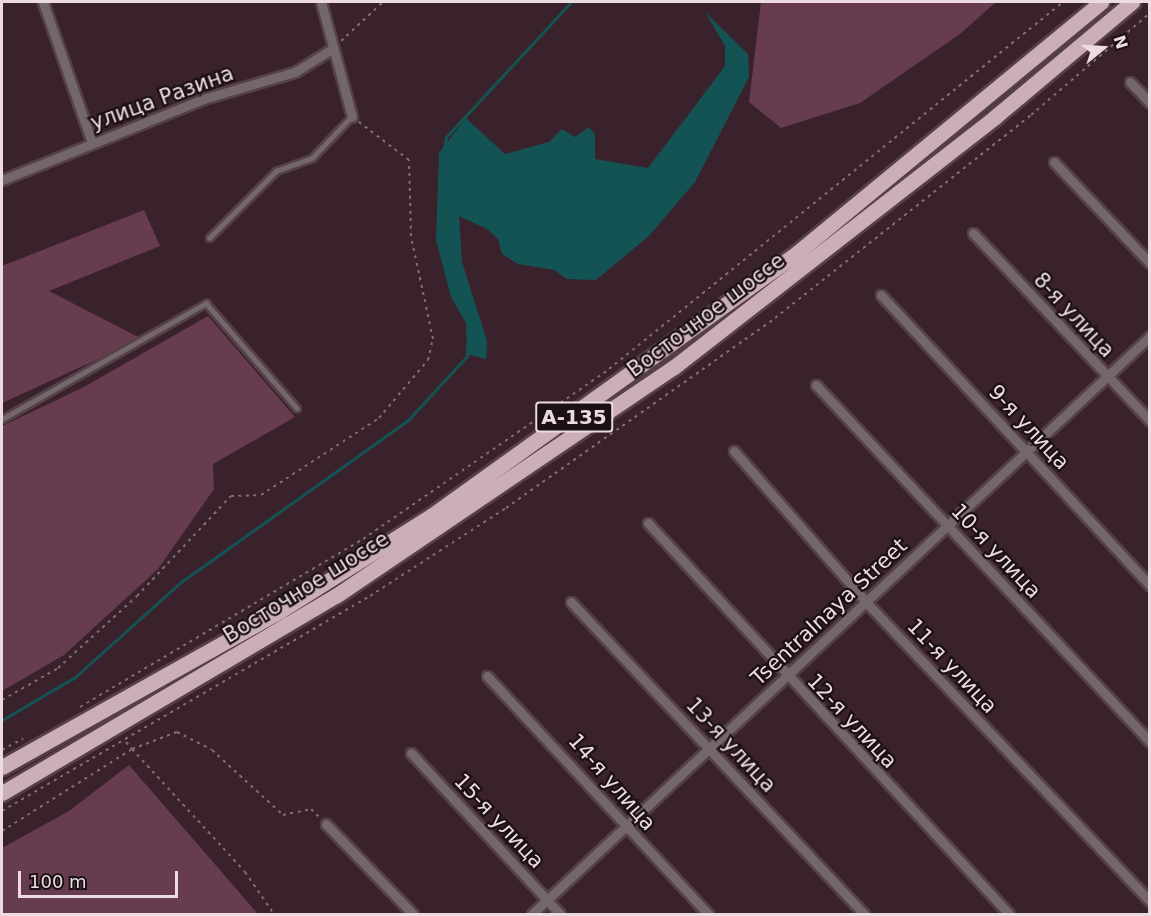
<!DOCTYPE html>
<meta charset="utf-8">
<style>
body{margin:0}
#map{position:relative;width:1151px;height:916px;overflow:hidden;background:#3a222c;font-family:"DejaVu Sans",sans-serif}
div>[style]{position:absolute}
.green>*{inset:0;background:#673c4e}
.water>*{inset:0;background:#145353}
.stream>*{height:3px;margin:-1.5px;padding:0 1.5px;transform-origin:1.5px;border-radius:1.5px;background:#145353}
.path>*{height:2px;margin-top:-1px;transform-origin:0;background:repeating-linear-gradient(90deg,#826d75 0 3px,transparent 0 7.5px)}
.roads{filter:drop-shadow(2px 0 #564049) drop-shadow(-2px 0 #564049) drop-shadow(0 2px #564049) drop-shadow(0 -2px #564049)}
.service>*{height:4.5px;margin:-2.25px;padding:0 2.25px;transform-origin:2.25px;border-radius:2.25px;background:#74676c}
.minor>*{height:9px;margin:-4.5px;padding:0 4.5px;transform-origin:4.5px;border-radius:4.5px;background:#74676c}
.trunk>*{height:15px;margin:-7.5px;padding:0 7.5px;transform-origin:7.5px;border-radius:7.5px;background:#ccaeb9}
span{translate:-50% -50%;white-space:nowrap;text-align:center;line-height:1.15;-webkit-text-stroke:4.5px #1b1014;paint-order:stroke}
.shield-label span{padding:2px 4px;background:#1b1014;border:2px solid;border-radius:4px;-webkit-text-stroke-width:0}
.shield-label{font-size:20px;color:#ecdbe1;font-weight:700}
.street-label{font-size:21px;color:#ecdbe1}
.frame{position:absolute;inset:0;border:3px solid #ecdbe1;pointer-events:none}
.north{position:absolute;left:1073px;top:18px;width:60px;height:60px;-webkit-text-stroke:4px #1b1014;paint-order:stroke;rotate:72deg;font-size:16px;font-weight:700;line-height:24px;text-align:center;color:#ecdbe1}
.north::after{content:'';display:block;margin:auto;width:21px;height:27px;background:#ecdbe1;clip-path:polygon(50% 0,100% 100%,50% 72%,0 100%)}
.scale{position:absolute;left:18px;top:871px;width:160px;height:27px;box-sizing:border-box;border:3px solid #ecdbe1;border-top:0;padding-left:8px;font-size:18px;line-height:21px;white-space:nowrap;color:#ecdbe1;-webkit-text-stroke:4px #1b1014;paint-order:stroke}
</style>
<div id="map">
<div class="green">
<div style="clip-path:polygon(761px 2px,996px 2px,960px 34px,860px 103px,781px 128px,749px 102px)"></div>
<div style="clip-path:polygon(144px 210px,160px 246px,49px 291px,142px 339px,2px 403px,2px 266px)"></div>
<div style="clip-path:polygon(208px 316px,295px 417px,213px 464px,214px 489px,158px 569px,64px 655px,2px 691px,2px 426px,84px 387px)"></div>
<div style="clip-path:polygon(129px 765px,258px 914px,2px 914px,2px 848px,69px 811px)"></div>
</div>
<div class="water">
<div style="clip-path:polygon(705px 12px,748px 54px,749px 77px,695px 182px,649px 236px,596px 280px,567px 279px,554px 270px,518px 264px,502px 254px,498px 239px,487px 229px,459px 216px,462px 262px,487px 341px,486px 359px,467px 354px,466px 323px,451px 297px,436px 240px,439px 153px,466px 118px,505px 154px,549px 142px,562px 129px,575px 137px,589px 127px,595px 134px,595px 159px,648px 168px,725px 66px,725px 46px)"></div>
</div>
<div class="stream">
<div style="left:444px;top:149px;width:12px;rotate:-81deg"></div>
<div style="left:446px;top:137px;width:184px;rotate:-47.2deg"></div>
<div style="left:2px;top:720px;width:85px;rotate:-30.5deg"></div>
<div style="left:75px;top:677px;width:142px;rotate:-41.9deg"></div>
<div style="left:181px;top:582px;width:279px;rotate:-35.5deg"></div>
<div style="left:408px;top:420px;width:87px;rotate:-47.3deg"></div>
<div style="left:467px;top:356px;width:10px;rotate:-90deg"></div>
</div>
<div class="path">
<div style="left:341px;top:41px;width:57px;rotate:-42.9deg"></div>
<div style="left:2px;top:700px;width:64px;rotate:-29.7deg"></div>
<div style="left:58px;top:668px;width:107px;rotate:-42.3deg"></div>
<div style="left:137px;top:596px;width:137px;rotate:-46.8deg"></div>
<div style="left:231px;top:496px;width:30px;rotate:-2deg"></div>
<div style="left:261px;top:495px;width:141px;rotate:-33.1deg"></div>
<div style="left:379px;top:418px;width:76px;rotate:-49.8deg"></div>
<div style="left:428px;top:360px;width:22px;rotate:-77deg"></div>
<div style="left:433px;top:339px;width:105px;rotate:-102.1deg"></div>
<div style="left:411px;top:236px;width:76px;rotate:-91.5deg"></div>
<div style="left:409px;top:160px;width:63px;rotate:-142.8deg"></div>
<div style="left:80px;top:707px;width:329px;rotate:-30.7deg"></div>
<div style="left:363px;top:539px;width:299px;rotate:-34.6deg"></div>
<div style="left:609px;top:369px;width:584px;rotate:-38.95deg"></div>
<div style="left:126px;top:742px;width:9px;rotate:49deg"></div>
<div style="left:132px;top:749px;width:48px;rotate:-20.7deg"></div>
<div style="left:177px;top:732px;width:39px;rotate:27deg"></div>
<div style="left:212px;top:750px;width:96px;rotate:42.5deg"></div>
<div style="left:283px;top:815px;width:29px;rotate:-12deg"></div>
<div style="left:311px;top:809px;width:13px;rotate:45deg"></div>
<div style="left:2px;top:750px;width:24px;rotate:-28deg"></div>
<div style="left:2px;top:811px;width:426px;rotate:-30.3deg"></div>
<div style="left:370px;top:596px;width:162px;rotate:-32.9deg"></div>
<div style="left:506px;top:508px;width:329px;rotate:-35.2deg"></div>
<div style="left:775px;top:318px;width:327px;rotate:-38.4deg"></div>
<div style="left:1031px;top:115px;width:157px;rotate:-40.6deg"></div>
<div style="left:2px;top:831px;width:154px;rotate:-32.2deg"></div>
<div style="left:132px;top:749px;width:167px;rotate:47.4deg"></div>
<div style="left:245px;top:872px;width:51px;rotate:55.4deg"></div>
</div>
<div class="roads">
<div class="service">
<div style="left:209px;top:238px;width:95px;rotate:-45deg"></div>
<div style="left:276px;top:171px;width:38px;rotate:-20deg"></div>
<div style="left:312px;top:158px;width:57px;rotate:-46.4deg"></div>
<div style="left:2px;top:419px;width:235px;rotate:-29.6deg"></div>
<div style="left:206px;top:303px;width:139px;rotate:49.1deg"></div>
</div>
<div class="minor">
<div style="left:43px;top:2px;width:149px;rotate:70.8deg"></div>
<div style="left:321px;top:2px;width:119px;rotate:74.9deg"></div>
<div style="left:1130px;top:82px;width:29px;rotate:46deg"></div>
<div style="left:1054px;top:162px;width:139px;rotate:46.5deg"></div>
<div style="left:2px;top:180px;width:217px;rotate:-21.9deg"></div>
<div style="left:203px;top:99px;width:96px;rotate:-16.4deg"></div>
<div style="left:295px;top:72px;width:44px;rotate:-31.9deg"></div>
<div style="left:973px;top:233px;width:258px;rotate:46.7deg"></div>
<div style="left:881px;top:295px;width:396px;rotate:47.2deg"></div>
<div style="left:816px;top:385px;width:489px;rotate:46.9deg"></div>
<div style="left:734px;top:451px;width:201px;rotate:48.8deg"></div>
<div style="left:866px;top:602px;width:412px;rotate:46.5deg"></div>
<div style="left:648px;top:523px;width:532px;rotate:47.28deg"></div>
<div style="left:571px;top:602px;width:428px;rotate:46.8deg"></div>
<div style="left:487px;top:676px;width:325px;rotate:47.1deg"></div>
<div style="left:411px;top:753px;width:219px;rotate:47.2deg"></div>
<div style="left:326px;top:824px;width:125px;rotate:46deg"></div>
<div style="left:532px;top:914px;width:846px;rotate:-43.08deg"></div>
</div>
<div class="trunk">
<div style="left:2px;top:767px;width:319px;rotate:-29.3deg"></div>
<div style="left:280px;top:611px;width:178px;rotate:-32.2deg"></div>
<div style="left:431px;top:516px;width:452px;rotate:-35.7deg"></div>
<div style="left:798px;top:252px;width:393px;rotate:-39.5deg"></div>
<div style="left:2px;top:793px;width:389px;rotate:-30.6deg"></div>
<div style="left:337px;top:595px;width:407px;rotate:-34.1deg"></div>
<div style="left:674px;top:367px;width:407px;rotate:-37.9deg"></div>
<div style="left:995px;top:117px;width:179px;rotate:-40deg"></div>
</div>
</div>
<div class="shield-label">
<span style="left:574px;top:417px">А-135</span>
</div>
<div class="street-label">
<span style="left:162px;top:98px;rotate:-20deg">улица Разина</span>
<span style="left:706px;top:315px;rotate:-37deg">Восточное шоссе</span>
<span style="left:1074px;top:315px;rotate:47deg">8-я улица</span>
<span style="left:1029px;top:427px;rotate:47deg">9-я улица</span>
<span style="left:996px;top:551px;rotate:47deg">10-я улица</span>
<span style="left:306px;top:587px;rotate:-32deg">Восточное шоссе</span>
<span style="left:829px;top:612px;rotate:-43deg">Tsentralnaya Street</span>
<span style="left:952px;top:666px;rotate:47deg">11-я улица</span>
<span style="left:852px;top:721px;rotate:47deg">12-я улица</span>
<span style="left:731px;top:745px;rotate:47deg">13-я улица</span>
<span style="left:612px;top:782px;rotate:49deg">14-я улица</span>
<span style="left:499px;top:821px;rotate:47deg">15-я улица</span>
</div>
<div class="frame"></div>
<div class="north">N</div>
<div class="scale">100 m</div>
</div>
